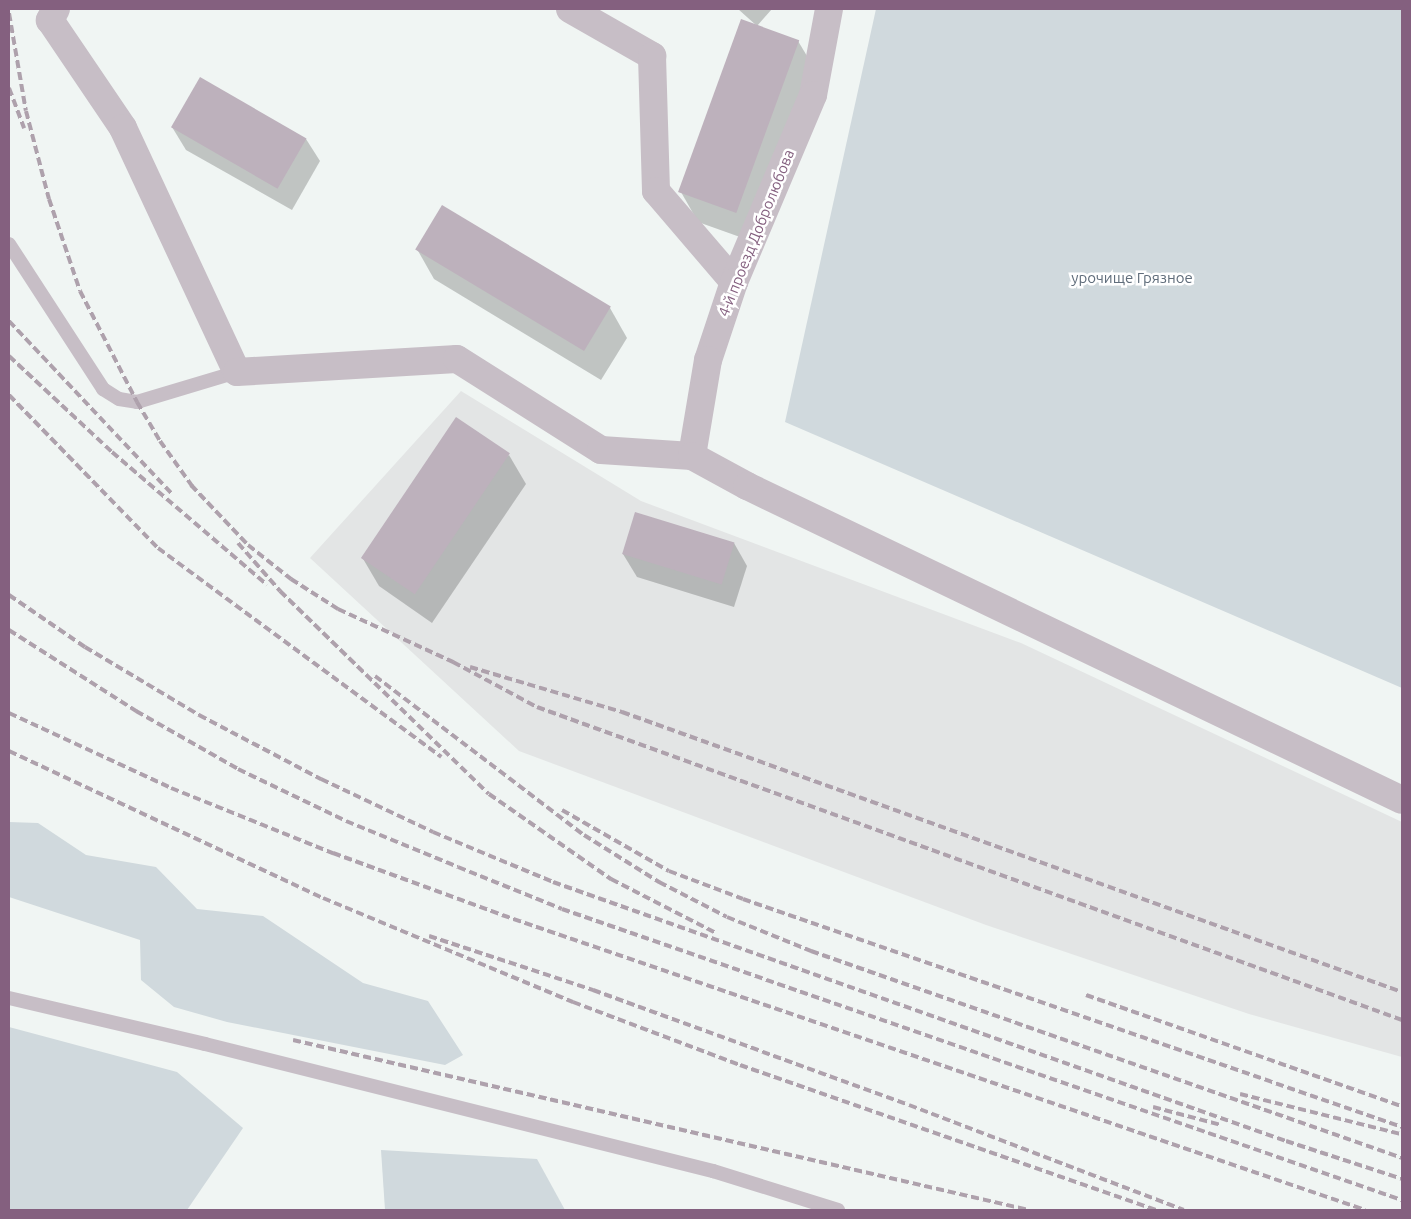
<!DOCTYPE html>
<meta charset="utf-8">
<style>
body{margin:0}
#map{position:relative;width:1411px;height:1219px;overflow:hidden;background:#f0f5f3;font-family:Ubuntu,sans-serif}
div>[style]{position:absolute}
.built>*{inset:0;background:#e3e5e5}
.green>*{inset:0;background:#d0d9dd}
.shadow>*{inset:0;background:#0003}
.building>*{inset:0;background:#bdb1bc;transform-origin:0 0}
.lane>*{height:14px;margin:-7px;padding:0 7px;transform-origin:7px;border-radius:7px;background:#c7bec6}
.street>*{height:28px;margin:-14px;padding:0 14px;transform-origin:14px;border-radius:14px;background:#c7bec6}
.rail>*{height:4px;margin-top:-2px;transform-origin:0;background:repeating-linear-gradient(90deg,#aea1ac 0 8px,transparent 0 12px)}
span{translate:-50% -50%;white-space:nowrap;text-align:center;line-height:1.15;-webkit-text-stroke:5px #fff;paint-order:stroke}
.street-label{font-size:15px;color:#84607f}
.park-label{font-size:15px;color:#606d7b}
.frame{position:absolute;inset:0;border:10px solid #84607f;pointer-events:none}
</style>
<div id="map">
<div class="built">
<div style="clip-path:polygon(461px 391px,641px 501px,1021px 643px,1402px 822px,1402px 1057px,1249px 1014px,986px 925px,519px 751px,310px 558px)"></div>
</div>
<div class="green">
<div style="clip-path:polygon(876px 9px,1402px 9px,1402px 688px,785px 422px)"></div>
<div style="clip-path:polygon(9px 822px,38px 823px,86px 855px,156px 867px,197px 909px,263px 916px,363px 983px,428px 1001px,463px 1055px,445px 1065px,227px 1022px,174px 1007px,141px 980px,140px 940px,9px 897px)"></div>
<div style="clip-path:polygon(9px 1027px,177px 1072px,243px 1128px,187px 1210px,9px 1210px)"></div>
<div style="clip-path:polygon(381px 1150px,537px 1159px,565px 1210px,385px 1210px)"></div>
</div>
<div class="shadow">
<div style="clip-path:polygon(738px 9px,772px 9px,757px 26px)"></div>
<div style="clip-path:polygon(798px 41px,816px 71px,754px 242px,698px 222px,681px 192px)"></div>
<div style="clip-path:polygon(172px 127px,306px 139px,320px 161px,292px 210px,186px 150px)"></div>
<div style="clip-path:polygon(417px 249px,610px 308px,627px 338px,601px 380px,434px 279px)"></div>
<div style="clip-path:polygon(509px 455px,526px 484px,432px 623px,379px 586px,362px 557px)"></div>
<div style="clip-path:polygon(734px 543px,747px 566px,734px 607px,637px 577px,623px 554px)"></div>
</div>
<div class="building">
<div style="left:741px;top:19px;width:62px;height:184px;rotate:20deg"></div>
<div style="left:200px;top:77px;width:123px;height:58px;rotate:30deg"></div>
<div style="left:442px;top:205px;width:197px;height:52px;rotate:31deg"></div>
<div style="left:456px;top:417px;width:65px;height:170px;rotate:34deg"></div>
<div style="left:635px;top:512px;width:104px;height:44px;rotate:17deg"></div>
</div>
<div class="lane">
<div style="left:9px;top:244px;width:173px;rotate:57deg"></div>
<div style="left:103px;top:389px;width:19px;rotate:32deg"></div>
<div style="left:119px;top:399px;width:18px;rotate:9deg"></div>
<div style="left:137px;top:402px;width:104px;rotate:-16.7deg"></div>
<div style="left:9px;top:998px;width:201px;rotate:13.2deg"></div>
<div style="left:205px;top:1044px;width:524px;rotate:14.04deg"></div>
<div style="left:713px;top:1171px;width:131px;rotate:17.3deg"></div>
</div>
<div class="street">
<div style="left:56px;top:9px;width:13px;rotate:119deg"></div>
<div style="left:50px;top:20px;width:130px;rotate:55.9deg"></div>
<div style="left:123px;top:128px;width:269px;rotate:65deg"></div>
<div style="left:237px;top:372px;width:220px;rotate:-3.4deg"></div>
<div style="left:457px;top:359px;width:170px;rotate:32.3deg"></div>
<div style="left:601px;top:450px;width:91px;rotate:3.8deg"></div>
<div style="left:570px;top:9px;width:95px;rotate:29.8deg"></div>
<div style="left:652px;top:56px;width:135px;rotate:88.3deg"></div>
<div style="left:656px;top:191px;width:120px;rotate:49.4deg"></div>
<div style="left:829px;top:9px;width:87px;rotate:100.5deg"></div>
<div style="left:813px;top:95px;width:203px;rotate:112.9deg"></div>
<div style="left:734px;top:282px;width:82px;rotate:108.4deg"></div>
<div style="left:708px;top:360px;width:97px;rotate:99.5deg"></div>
<div style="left:692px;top:456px;width:63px;rotate:28.6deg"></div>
<div style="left:747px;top:486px;width:726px;rotate:25.61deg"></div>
</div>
<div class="rail">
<div style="left:9px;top:13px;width:99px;rotate:80.2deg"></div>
<div style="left:26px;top:111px;width:91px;rotate:75.4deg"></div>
<div style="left:49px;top:199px;width:97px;rotate:71.4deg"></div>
<div style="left:80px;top:291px;width:125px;rotate:62.8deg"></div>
<div style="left:137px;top:402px;width:45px;rotate:59.5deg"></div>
<div style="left:160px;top:441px;width:60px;rotate:54.5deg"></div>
<div style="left:9px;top:88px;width:43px;rotate:69.4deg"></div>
<div style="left:9px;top:321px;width:239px;rotate:46.7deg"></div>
<div style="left:9px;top:356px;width:141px;rotate:43deg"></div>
<div style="left:112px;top:452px;width:204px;rotate:40.6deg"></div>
<div style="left:9px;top:395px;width:214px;rotate:45.8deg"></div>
<div style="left:158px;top:548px;width:352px;rotate:36.4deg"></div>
<div style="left:191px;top:485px;width:83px;rotate:46.5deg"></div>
<div style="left:248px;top:545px;width:55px;rotate:38.3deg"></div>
<div style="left:291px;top:579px;width:56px;rotate:32.6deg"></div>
<div style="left:338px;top:609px;width:127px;rotate:24.7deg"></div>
<div style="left:453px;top:662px;width:95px;rotate:28.2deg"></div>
<div style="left:537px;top:707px;width:920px;rotate:19.89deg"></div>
<div style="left:238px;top:543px;width:64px;rotate:48.8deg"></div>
<div style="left:280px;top:591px;width:291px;rotate:44.2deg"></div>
<div style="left:489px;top:794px;width:149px;rotate:34.9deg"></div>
<div style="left:611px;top:879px;width:118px;rotate:27.2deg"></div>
<div style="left:9px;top:595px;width:92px;rotate:34.4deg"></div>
<div style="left:85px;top:647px;width:133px;rotate:30.8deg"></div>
<div style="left:199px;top:715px;width:138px;rotate:27.7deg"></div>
<div style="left:321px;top:779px;width:124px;rotate:25.3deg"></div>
<div style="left:433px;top:832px;width:130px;rotate:22.6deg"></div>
<div style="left:553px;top:882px;width:777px;rotate:19.46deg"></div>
<div style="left:1286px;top:1141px;width:122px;rotate:18.1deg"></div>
<div style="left:9px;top:630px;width:151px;rotate:32.5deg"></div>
<div style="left:136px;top:711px;width:117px;rotate:29.6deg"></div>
<div style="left:238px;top:769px;width:120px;rotate:25.7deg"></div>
<div style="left:346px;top:821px;width:121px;rotate:22.3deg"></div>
<div style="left:458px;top:867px;width:112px;rotate:22deg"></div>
<div style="left:562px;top:909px;width:889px;rotate:19.11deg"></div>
<div style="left:470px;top:667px;width:159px;rotate:16.5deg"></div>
<div style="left:622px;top:712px;width:829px;rotate:19.75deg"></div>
<div style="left:375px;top:676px;width:263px;rotate:37.3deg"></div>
<div style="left:584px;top:835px;width:89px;rotate:32.1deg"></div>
<div style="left:659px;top:882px;width:76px;rotate:27.2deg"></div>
<div style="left:727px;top:917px;width:91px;rotate:22deg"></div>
<div style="left:811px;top:951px;width:626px;rotate:19.3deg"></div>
<div style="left:9px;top:713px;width:179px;rotate:24.8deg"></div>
<div style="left:171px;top:788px;width:175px;rotate:21.9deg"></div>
<div style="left:333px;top:853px;width:180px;rotate:20.1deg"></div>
<div style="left:502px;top:915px;width:912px;rotate:18.87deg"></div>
<div style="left:9px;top:751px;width:347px;rotate:25.1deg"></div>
<div style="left:323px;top:898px;width:271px;rotate:22.6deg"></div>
<div style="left:573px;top:1002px;width:178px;rotate:20.7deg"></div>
<div style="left:740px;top:1065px;width:441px;rotate:19.2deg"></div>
<div style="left:562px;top:810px;width:123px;rotate:29.7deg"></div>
<div style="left:669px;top:871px;width:79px;rotate:20.7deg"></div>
<div style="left:743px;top:899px;width:697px;rotate:19.08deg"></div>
<div style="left:429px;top:936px;width:173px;rotate:18.2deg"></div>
<div style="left:593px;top:990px;width:336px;rotate:20deg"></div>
<div style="left:909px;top:1105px;width:294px;rotate:20.9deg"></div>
<div style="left:1086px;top:995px;width:335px;rotate:19.4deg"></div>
<div style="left:293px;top:1040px;width:755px;rotate:13.01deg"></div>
<div style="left:1240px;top:1094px;width:165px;rotate:14deg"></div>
<div style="left:1153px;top:1107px;width:70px;rotate:14.8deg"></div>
</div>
<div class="street-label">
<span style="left:756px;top:233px;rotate:-68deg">4-й проезд Добролюбова</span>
</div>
<div class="park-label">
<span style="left:1132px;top:278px">урочище Грязное</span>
</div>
<div class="frame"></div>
</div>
